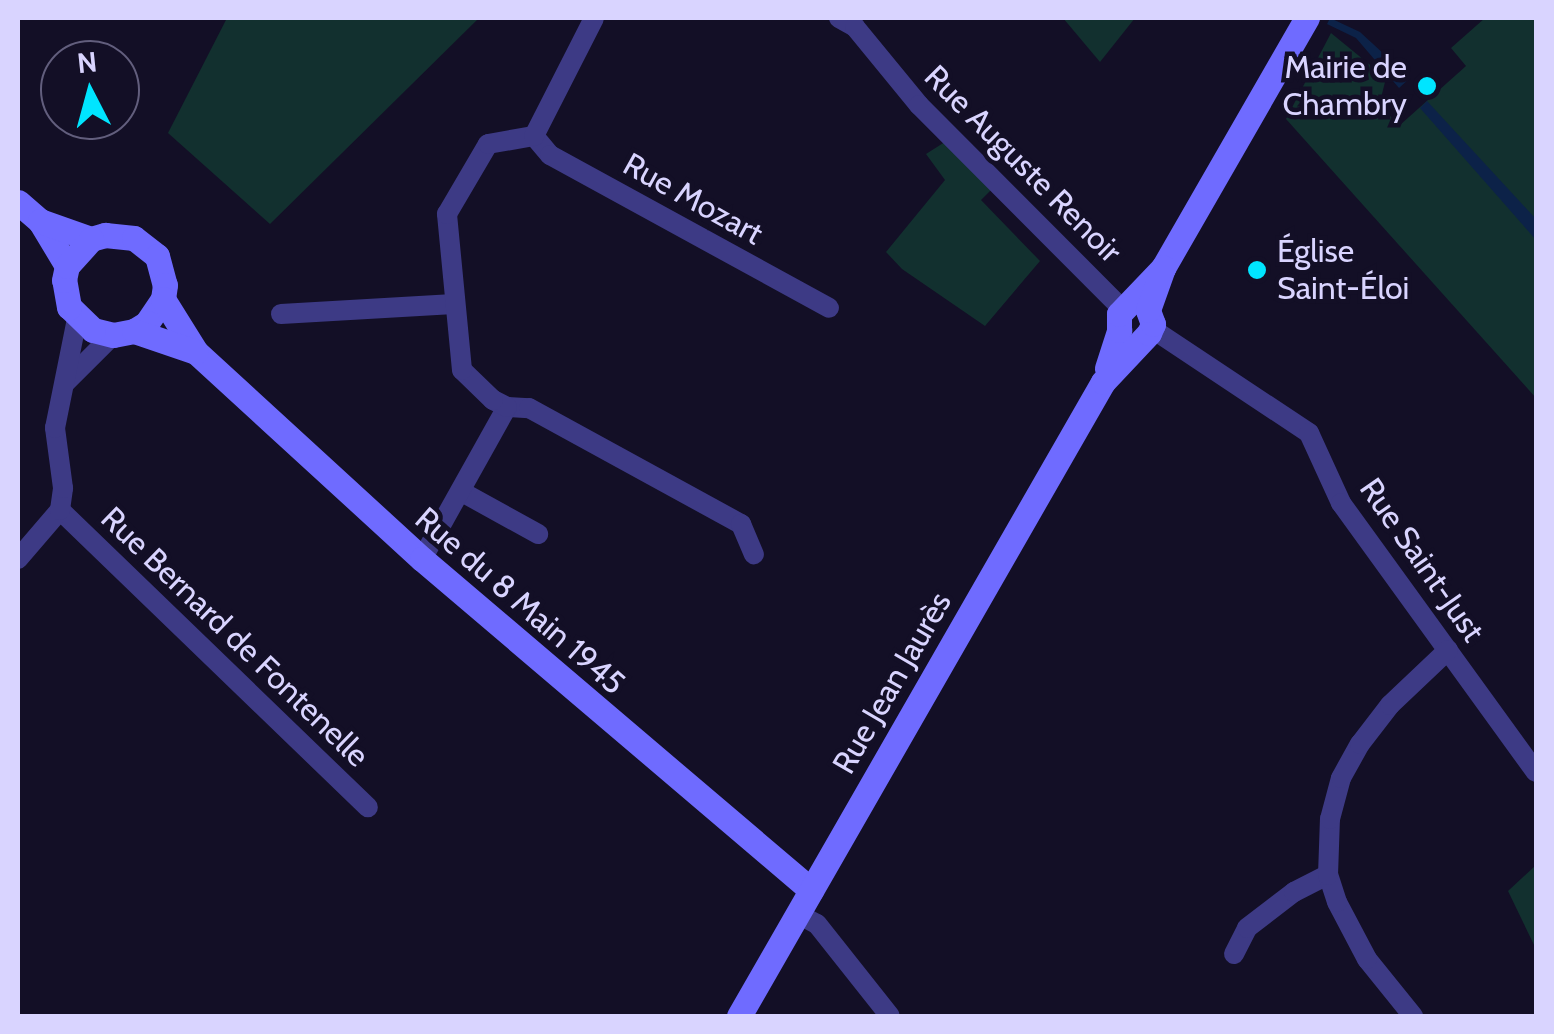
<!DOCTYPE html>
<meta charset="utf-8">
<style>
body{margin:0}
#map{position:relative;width:1554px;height:1034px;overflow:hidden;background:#130f26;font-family:Cabin,sans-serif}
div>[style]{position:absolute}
.green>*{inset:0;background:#12302f}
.water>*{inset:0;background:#0c2248}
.street>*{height:20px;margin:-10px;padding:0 10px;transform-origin:10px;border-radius:10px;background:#3d3a85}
.secondary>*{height:25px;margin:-12.5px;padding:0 12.5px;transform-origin:12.5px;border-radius:12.5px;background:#6f6bff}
.dots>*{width:28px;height:28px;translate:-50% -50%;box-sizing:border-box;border:5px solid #130f26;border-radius:50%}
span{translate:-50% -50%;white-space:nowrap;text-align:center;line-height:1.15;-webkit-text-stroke:9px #130f26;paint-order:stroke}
.poi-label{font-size:32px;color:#d9d4ff}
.right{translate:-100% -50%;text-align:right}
.left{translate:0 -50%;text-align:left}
.street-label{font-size:32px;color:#d9d4ff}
.frame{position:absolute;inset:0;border:20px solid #d9d4ff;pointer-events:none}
.north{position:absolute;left:40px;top:40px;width:100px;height:100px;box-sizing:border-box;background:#130f26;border:2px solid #625e7d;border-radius:50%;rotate:354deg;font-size:28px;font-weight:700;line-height:40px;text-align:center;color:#d9d4ff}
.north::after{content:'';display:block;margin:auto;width:35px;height:45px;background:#00e5ff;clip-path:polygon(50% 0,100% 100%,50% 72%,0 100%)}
</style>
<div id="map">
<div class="green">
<div style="clip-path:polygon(227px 18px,479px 18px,270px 224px,168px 133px)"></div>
<div style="clip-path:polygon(1063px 18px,1135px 18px,1100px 62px)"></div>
<div style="clip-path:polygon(1485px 18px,1536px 18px,1536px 398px,1286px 119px,1331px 33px,1386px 78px,1379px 106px,1400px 125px,1466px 66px,1451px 48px)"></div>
<div style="clip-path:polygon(948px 140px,994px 187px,981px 200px,1040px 261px,985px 326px,902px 269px,886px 252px,945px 180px,926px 154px)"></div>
<div style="clip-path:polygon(1536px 865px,1536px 949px,1508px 891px)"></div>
</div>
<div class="water">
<div style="clip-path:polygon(1330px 18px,1360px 32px,1410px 78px,1399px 88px,1356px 38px,1327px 24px)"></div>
<div style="clip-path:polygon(1427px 101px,1536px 219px,1536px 240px,1420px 108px)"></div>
</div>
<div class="street">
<div style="left:839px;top:18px;width:18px;rotate:29deg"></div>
<div style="left:855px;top:27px;width:101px;rotate:50.6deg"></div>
<div style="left:919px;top:105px;width:288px;rotate:45.1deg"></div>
<div style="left:534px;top:136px;width:25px;rotate:50deg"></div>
<div style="left:550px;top:155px;width:318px;rotate:28.7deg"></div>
<div style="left:281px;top:314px;width:173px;rotate:-3.3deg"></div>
<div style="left:1151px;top:328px;width:190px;rotate:33.6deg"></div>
<div style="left:1309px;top:433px;width:77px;rotate:65.4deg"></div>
<div style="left:1341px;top:503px;width:332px;rotate:54.1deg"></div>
<div style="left:66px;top:382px;width:66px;rotate:-45deg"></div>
<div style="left:507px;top:407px;width:22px;rotate:3deg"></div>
<div style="left:529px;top:408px;width:242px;rotate:28.7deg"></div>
<div style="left:741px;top:524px;width:33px;rotate:67deg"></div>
<div style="left:462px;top:492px;width:87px;rotate:28.9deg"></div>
<div style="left:60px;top:510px;width:428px;rotate:44deg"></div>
<div style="left:18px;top:559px;width:65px;rotate:-49.4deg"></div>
<div style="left:60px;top:510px;width:22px;rotate:-82deg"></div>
<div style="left:63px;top:488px;width:61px;rotate:-97.6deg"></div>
<div style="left:55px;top:428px;width:111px;rotate:-78.6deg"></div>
<div style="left:422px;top:559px;width:174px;rotate:-60.8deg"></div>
<div style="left:507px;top:407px;width:16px;rotate:-153deg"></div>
<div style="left:493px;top:400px;width:43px;rotate:-135.9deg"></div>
<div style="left:462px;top:370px;width:157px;rotate:-95.5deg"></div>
<div style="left:447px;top:214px;width:81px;rotate:-59.6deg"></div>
<div style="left:488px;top:144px;width:47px;rotate:-9.9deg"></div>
<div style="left:534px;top:136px;width:132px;rotate:-63deg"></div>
<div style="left:798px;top:914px;width:21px;rotate:28deg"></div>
<div style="left:817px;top:924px;width:117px;rotate:51.6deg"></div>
<div style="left:1234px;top:954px;width:29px;rotate:-63deg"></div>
<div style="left:1247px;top:928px;width:59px;rotate:-37.5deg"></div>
<div style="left:1294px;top:892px;width:38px;rotate:-27deg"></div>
<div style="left:1413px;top:1016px;width:73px;rotate:-128.9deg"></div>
<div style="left:1367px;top:959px;width:64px;rotate:-117.8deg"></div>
<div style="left:1337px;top:902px;width:28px;rotate:-108deg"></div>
<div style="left:1328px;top:875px;width:56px;rotate:-88deg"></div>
<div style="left:1330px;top:819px;width:42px;rotate:-75deg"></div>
<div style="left:1341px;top:778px;width:39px;rotate:-61deg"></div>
<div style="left:1360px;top:744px;width:49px;rotate:-52.4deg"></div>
<div style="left:1390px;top:705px;width:80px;rotate:-43.5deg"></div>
</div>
<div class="secondary">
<div style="left:18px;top:202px;width:29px;rotate:41deg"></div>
<div style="left:40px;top:221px;width:52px;rotate:59deg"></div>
<div style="left:40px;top:221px;width:54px;rotate:19.4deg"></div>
<div style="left:91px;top:239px;width:15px;rotate:-16deg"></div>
<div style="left:105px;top:235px;width:29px;rotate:6deg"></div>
<div style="left:134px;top:238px;width:29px;rotate:38deg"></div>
<div style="left:157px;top:256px;width:30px;rotate:75deg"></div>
<div style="left:165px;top:285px;width:14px;rotate:98deg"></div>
<div style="left:163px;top:299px;width:29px;rotate:124deg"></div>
<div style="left:147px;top:323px;width:15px;rotate:148deg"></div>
<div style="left:134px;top:331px;width:21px;rotate:169deg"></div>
<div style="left:113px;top:335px;width:21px;rotate:-166deg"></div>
<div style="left:93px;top:330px;width:33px;rotate:-136deg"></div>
<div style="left:69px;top:307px;width:27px;rotate:-100deg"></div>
<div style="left:64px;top:280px;width:14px;rotate:-78deg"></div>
<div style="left:67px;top:266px;width:36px;rotate:-48deg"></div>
<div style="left:163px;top:299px;width:62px;rotate:58.1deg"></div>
<div style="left:196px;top:352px;width:306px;rotate:42.5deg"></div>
<div style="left:422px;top:559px;width:511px;rotate:40.39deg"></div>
<div style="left:134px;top:331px;width:65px;rotate:18.7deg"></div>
<div style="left:1107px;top:368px;width:40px;rotate:-72deg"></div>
<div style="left:1119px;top:330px;width:16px;rotate:-90deg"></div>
<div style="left:1119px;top:314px;width:64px;rotate:-46.3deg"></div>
<div style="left:1163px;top:268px;width:289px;rotate:-60.1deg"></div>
<div style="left:739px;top:1016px;width:731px;rotate:-60.14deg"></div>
<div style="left:1103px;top:382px;width:67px;rotate:-46.8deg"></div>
<div style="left:1149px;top:333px;width:10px;rotate:-66deg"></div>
<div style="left:1153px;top:324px;width:15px;rotate:-110deg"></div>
<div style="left:1148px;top:310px;width:45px;rotate:-70.3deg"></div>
</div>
<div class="dots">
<div style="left:1427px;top:86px;background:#00e5ff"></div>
<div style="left:1257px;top:270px;background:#00e5ff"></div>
</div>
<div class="poi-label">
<span class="right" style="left:1407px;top:86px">Mairie de<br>Chambry</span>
<span class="left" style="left:1277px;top:270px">Église<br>Saint-Éloi</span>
</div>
<div class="street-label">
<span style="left:1023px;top:164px;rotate:45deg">Rue Auguste Renoir</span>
<span style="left:693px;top:199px;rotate:29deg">Rue Mozart</span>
<span style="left:1422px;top:560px;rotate:55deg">Rue Saint-Just</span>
<span style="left:520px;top:601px;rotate:41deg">Rue du 8 Main 1945</span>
<span style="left:235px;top:637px;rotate:44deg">Rue Bernard de Fontenelle</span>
<span style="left:892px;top:683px;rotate:-60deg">Rue Jean Jaurès</span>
</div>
<div class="frame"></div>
<div class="north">N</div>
</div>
